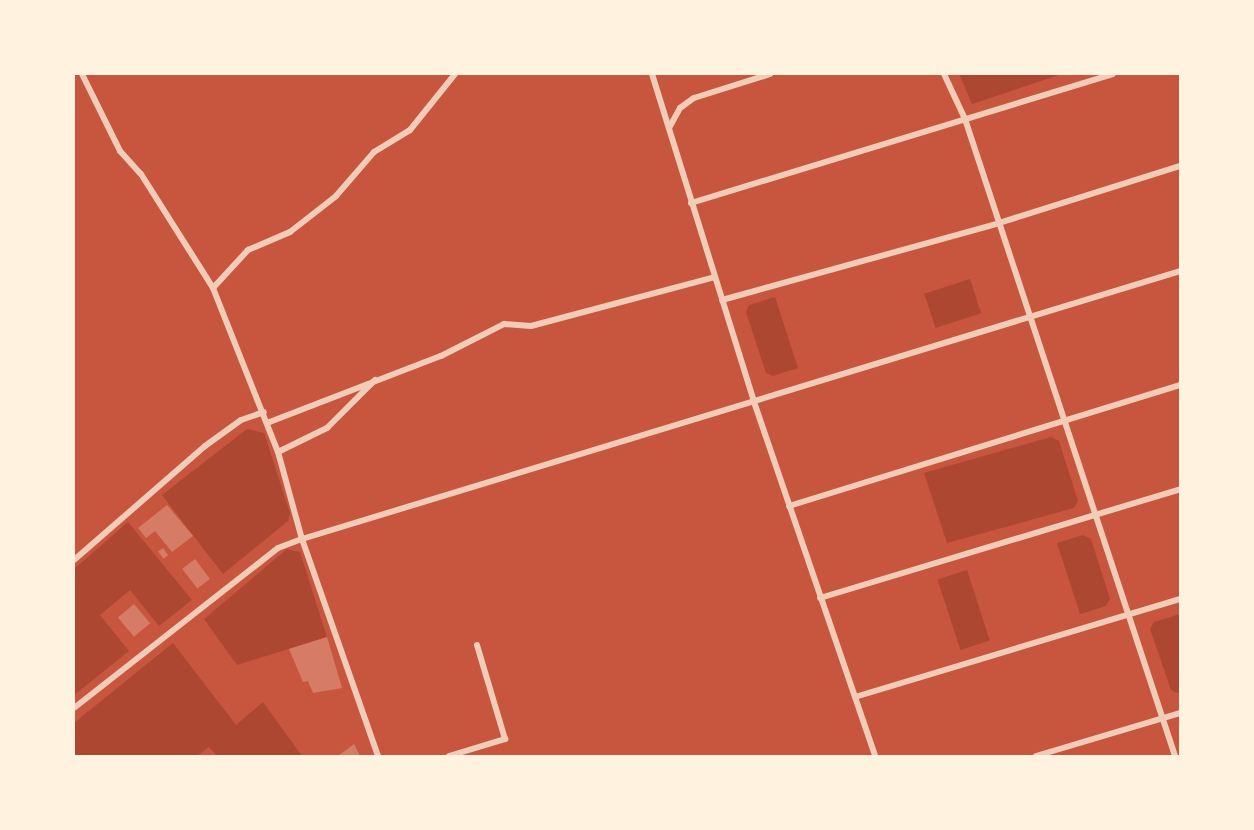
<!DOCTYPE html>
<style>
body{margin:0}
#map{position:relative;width:1254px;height:830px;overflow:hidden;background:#c8553d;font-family:Montserrat,sans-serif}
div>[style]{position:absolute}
.green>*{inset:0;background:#ae4732;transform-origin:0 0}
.building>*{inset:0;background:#d67c66;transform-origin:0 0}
.minor>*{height:6px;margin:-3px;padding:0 3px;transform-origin:3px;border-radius:3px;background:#f1ccb7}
span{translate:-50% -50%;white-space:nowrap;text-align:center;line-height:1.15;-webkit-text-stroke:4.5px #fff3e0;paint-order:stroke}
.frame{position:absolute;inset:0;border:75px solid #fff3e0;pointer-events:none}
</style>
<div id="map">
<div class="green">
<div style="clip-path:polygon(959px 74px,1062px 74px,972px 104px)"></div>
<div style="left:970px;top:279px;width:36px;height:48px;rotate:72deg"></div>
<div style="clip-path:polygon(775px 297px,798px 368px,773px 376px,766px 373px,746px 312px,749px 305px)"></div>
<div style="clip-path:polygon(247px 429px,264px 433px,290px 513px,288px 521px,223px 574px,162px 495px)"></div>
<div style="clip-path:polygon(1051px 437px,1059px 441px,1078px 501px,1074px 508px,947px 543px,924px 473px)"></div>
<div style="clip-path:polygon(128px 522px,192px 600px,159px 626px,130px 590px,100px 615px,129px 651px,74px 695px,74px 569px)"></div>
<div style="clip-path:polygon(1083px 535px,1091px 539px,1110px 599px,1106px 606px,1080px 614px,1057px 543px)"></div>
<div style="clip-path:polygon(287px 549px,300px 552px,327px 637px,237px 665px,204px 619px)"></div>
<div style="left:967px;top:570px;width:74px;height:31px;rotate:72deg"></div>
<div style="clip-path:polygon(1180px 614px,1180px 692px,1177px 693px,1171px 690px,1150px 629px,1154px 622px)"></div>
<div style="clip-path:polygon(173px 643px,236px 725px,263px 702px,302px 756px,217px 756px,209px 747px,197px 756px,74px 756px,74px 723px)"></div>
</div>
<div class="building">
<div style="clip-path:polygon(167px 505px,193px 536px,172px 552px,155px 531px,146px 538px,138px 528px)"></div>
<div style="left:163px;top:548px;width:9px;height:6px;rotate:54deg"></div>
<div style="left:195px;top:559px;width:25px;height:16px;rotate:53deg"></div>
<div style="left:134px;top:604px;width:25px;height:21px;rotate:50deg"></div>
<div style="clip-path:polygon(327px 637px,342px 688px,313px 693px,308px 681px,303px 682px,289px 649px)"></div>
<div style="clip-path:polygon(354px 744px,360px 756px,338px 756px)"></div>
</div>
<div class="minor">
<div style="left:82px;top:74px;width:86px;rotate:63.7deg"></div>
<div style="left:120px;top:151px;width:31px;rotate:48deg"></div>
<div style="left:141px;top:174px;width:135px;rotate:57.7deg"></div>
<div style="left:213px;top:288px;width:176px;rotate:68.4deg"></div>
<div style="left:278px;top:452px;width:90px;rotate:74.6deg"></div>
<div style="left:302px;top:539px;width:230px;rotate:70.7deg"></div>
<div style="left:652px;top:74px;width:340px;rotate:72.7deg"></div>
<div style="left:753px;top:399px;width:377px;rotate:71.1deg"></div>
<div style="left:944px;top:74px;width:50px;rotate:65deg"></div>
<div style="left:965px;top:119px;width:671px;rotate:71.75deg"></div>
<div style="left:669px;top:128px;width:23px;rotate:-61deg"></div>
<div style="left:680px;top:108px;width:17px;rotate:-36deg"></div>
<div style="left:694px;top:98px;width:80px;rotate:-17.5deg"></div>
<div style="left:691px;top:203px;width:441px;rotate:-17deg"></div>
<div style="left:213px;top:288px;width:52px;rotate:-47.4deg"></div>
<div style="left:248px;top:250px;width:46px;rotate:-23.2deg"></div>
<div style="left:290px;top:232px;width:58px;rotate:-38deg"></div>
<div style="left:336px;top:196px;width:58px;rotate:-49.2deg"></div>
<div style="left:374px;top:152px;width:42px;rotate:-31.4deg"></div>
<div style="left:410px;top:130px;width:72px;rotate:-51.2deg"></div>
<div style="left:722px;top:300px;width:288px;rotate:-15.5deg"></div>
<div style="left:999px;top:223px;width:190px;rotate:-17.5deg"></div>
<div style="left:267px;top:423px;width:186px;rotate:-21.1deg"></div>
<div style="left:441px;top:356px;width:71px;rotate:-26.9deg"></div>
<div style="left:504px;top:324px;width:27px;rotate:4deg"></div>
<div style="left:531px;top:326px;width:190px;rotate:-14.9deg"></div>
<div style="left:278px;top:452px;width:55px;rotate:-26.1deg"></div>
<div style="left:327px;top:428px;width:68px;rotate:-45deg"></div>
<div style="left:789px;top:506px;width:409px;rotate:-17.2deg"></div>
<div style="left:74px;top:560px;width:174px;rotate:-41deg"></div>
<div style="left:205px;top:446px;width:44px;rotate:-35.8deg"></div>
<div style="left:241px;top:420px;width:24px;rotate:-19deg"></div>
<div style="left:820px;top:598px;width:376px;rotate:-16.8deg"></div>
<div style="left:855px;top:697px;width:339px;rotate:-16.8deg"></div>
<div style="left:74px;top:708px;width:259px;rotate:-38.1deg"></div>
<div style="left:278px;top:548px;width:26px;rotate:-21deg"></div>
<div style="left:302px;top:539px;width:918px;rotate:-16.97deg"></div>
<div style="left:449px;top:756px;width:59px;rotate:-16.9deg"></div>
<div style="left:505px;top:739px;width:98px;rotate:-106.6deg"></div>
<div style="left:1036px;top:756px;width:150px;rotate:-16.6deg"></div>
</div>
<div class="frame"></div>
</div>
